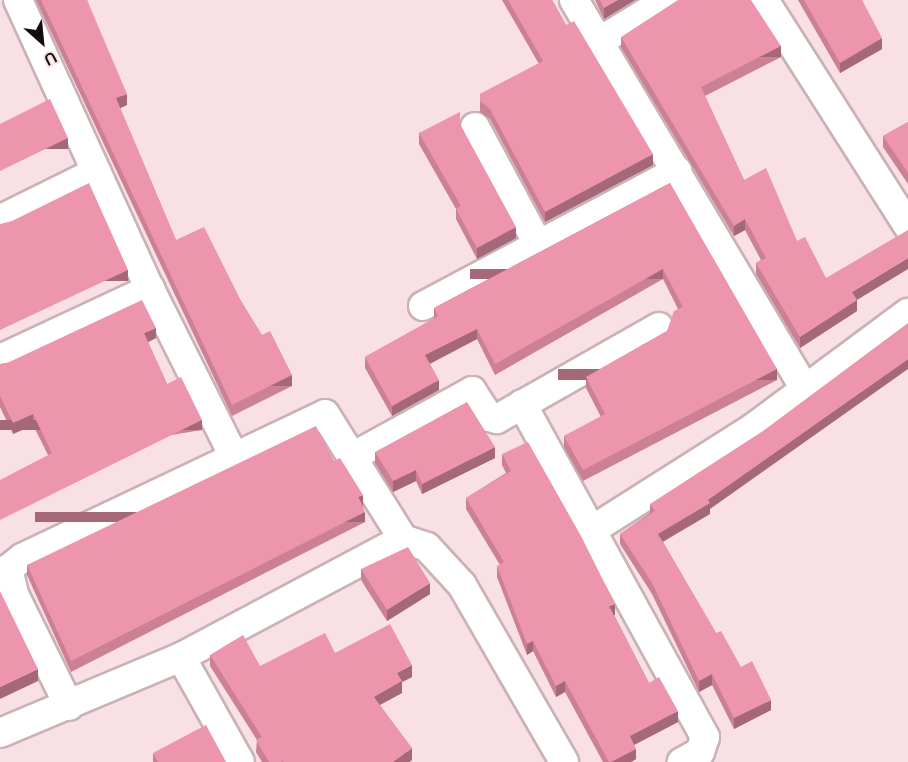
<!DOCTYPE html>
<style>
body{margin:0}
#map{position:relative;width:908px;height:762px;overflow:hidden;background:#f8e0e5;font-family:"Nunito Sans",sans-serif}
div>[style]{position:absolute}
.roads{filter:drop-shadow(2px 0 #c9b2b7) drop-shadow(-2px 0 #c9b2b7) drop-shadow(0 2px #c9b2b7) drop-shadow(0 -2px #c9b2b7)}
.minor>*{height:28px;margin:-14px;padding:0 14px;transform-origin:14px;border-radius:14px;background:#fff}
.wall>*{inset:0;background:#cb8094}
.shaded-wall>*{inset:0;background:#a56878;transform-origin:0 0}
.building>*{inset:0;background:#ec95ac}
span{translate:-50% -50%;white-space:nowrap;text-align:center;line-height:1.15;-webkit-text-stroke:5px #f8e0e5;paint-order:stroke}
.north{position:absolute;left:12px;top:12px;width:60px;height:60px;-webkit-text-stroke:4px #f8e0e5;paint-order:stroke;rotate:153deg;font-size:16px;font-weight:700;line-height:24px;text-align:center;color:#140c0e}
.north::after{content:'';display:block;margin:auto;width:21px;height:27px;background:#140c0e;clip-path:polygon(50% 0,100% 100%,50% 72%,0 100%)}
</style>
<div id="map">
<div class="roads">
<div class="minor">
<div style="left:18px;top:0;width:318px;rotate:65.5deg"></div>
<div style="left:150px;top:289px;width:186px;rotate:63.4deg"></div>
<div style="left:574px;top:0;width:452px;rotate:59.3deg"></div>
<div style="left:764px;top:0;width:268px;rotate:57.5deg"></div>
<div style="left:600px;top:41px;width:79px;rotate:-31.5deg"></div>
<div style="left:475px;top:127px;width:135px;rotate:61.7deg"></div>
<div style="left:5px;top:217px;width:102px;rotate:-26.3deg"></div>
<div style="left:423px;top:306px;width:288px;rotate:-28deg"></div>
<div style="left:0;top:359px;width:166px;rotate:-25deg"></div>
<div style="left:522px;top:404px;width:380px;rotate:61.2deg"></div>
<div style="left:705px;top:737px;width:16px;rotate:108deg"></div>
<div style="left:700px;top:752px;width:21px;rotate:151deg"></div>
<div style="left:354px;top:456px;width:135px;rotate:-28.8deg"></div>
<div style="left:472px;top:391px;width:31px;rotate:57deg"></div>
<div style="left:489px;top:417px;width:8px;rotate:14deg"></div>
<div style="left:497px;top:419px;width:186px;rotate:-29.6deg"></div>
<div style="left:589px;top:532px;width:194px;rotate:-32.4deg"></div>
<div style="left:753px;top:428px;width:193px;rotate:-36.6deg"></div>
<div style="left:181px;top:657px;width:120px;rotate:60.7deg"></div>
<div style="left:69px;top:706px;width:125px;rotate:-116.2deg"></div>
<div style="left:14px;top:594px;width:26px;rotate:-103deg"></div>
<div style="left:8px;top:569px;width:18px;rotate:-38deg"></div>
<div style="left:22px;top:558px;width:335px;rotate:-25.4deg"></div>
<div style="left:325px;top:414px;width:147px;rotate:58deg"></div>
<div style="left:0;top:733px;width:196px;rotate:-22.8deg"></div>
<div style="left:181px;top:657px;width:251px;rotate:-28deg"></div>
<div style="left:403px;top:539px;width:25px;rotate:18deg"></div>
<div style="left:427px;top:547px;width:52px;rotate:47.4deg"></div>
<div style="left:462px;top:585px;width:204px;rotate:60deg"></div>
</div>
</div>
<div class="wall">
<div style="clip-path:polygon(36px 0,87px 0,127px 105px,120px 108px,176px 240px,241px 301px,292px 386px,232px 416px)"></div>
<div style="clip-path:polygon(502px 0,552px 0,566px 25px,653px 165px,545px 222px,490px 119px,480px 112px,480px 94px,539px 64px)"></div>
<div style="clip-path:polygon(595px 0,635px 0,604px 19px)"></div>
<div style="clip-path:polygon(798px 0,862px 0,882px 49px,840px 73px)"></div>
<div style="clip-path:polygon(621px 37px,781px 57px,705px 96px,744px 180px,797px 241px,826px 278px,857px 300px,857px 311px,800px 348px,756px 274px,756px 263px,761px 260px,745px 230px,734px 236px,621px 47px)"></div>
<div style="clip-path:polygon(908px 122px,908px 184px,883px 147px,883px 136px)"></div>
<div style="clip-path:polygon(460px 124px,516px 238px,477px 259px,456px 219px,456px 209px,419px 144px,419px 133px)"></div>
<div style="clip-path:polygon(670px 183px,777px 380px,583px 481px,564px 447px,564px 436px,601px 417px,586px 388px,586px 377px,667px 331px,678px 309px,663px 279px,495px 375px,477px 339px,430px 364px,439px 390px,392px 416px,365px 368px,365px 357px,434px 319px,434px 308px)"></div>
<div style="clip-path:polygon(156px 338px,148px 342px,167px 384px,202px 430px,48px 455px,33px 425px,13px 434px,0 407px,0 364px)"></div>
<div style="clip-path:polygon(375px 452px,495px 458px,422px 494px,416px 481px,393px 492px,375px 463px)"></div>
<div style="clip-path:polygon(502px 454px,615px 615px,614px 615px,649px 683px,678px 722px,634px 745px,636px 759px,631px 762px,603px 762px,565px 692px,556px 697px,533px 651px,527px 655px,497px 577px,497px 566px,500px 565px,466px 509px,466px 498px,506px 473px,502px 465px)"></div>
<div style="clip-path:polygon(334px 461px,363px 506px,365px 522px,71px 672px,27px 575px,27px 565px)"></div>
<div style="clip-path:polygon(650px 504px,710px 509px,710px 514px,663px 542px,716px 633px,771px 710px,734px 729px,712px 685px,699px 692px,652px 594px,620px 544px,620px 534px,650px 513px)"></div>
<div style="clip-path:polygon(361px 569px,430px 594px,387px 621px,361px 580px)"></div>
<div style="clip-path:polygon(335px 653px,412px 677px,402px 682px,402px 693px,380px 705px,412px 760px,409px 762px,262px 762px,256px 752px,257px 740px,210px 666px,210px 655px,260px 666px)"></div>
<div style="clip-path:polygon(153px 753px,226px 762px,153px 762px)"></div>
</div>
<div class="shaded-wall">
<div style="clip-path:polygon(618px 0,635px 0,604px 19px,604px 8px)"></div>
<div style="clip-path:polygon(882px 38px,882px 49px,840px 73px,840px 63px)"></div>
<div style="left:781px;top:46px;width:11px;height:90px;rotate:90deg"></div>
<div style="clip-path:polygon(127px 94px,127px 105px,116px 110px,116px 98px)"></div>
<div style="left:68px;top:138px;width:11px;height:76px;rotate:90deg"></div>
<div style="clip-path:polygon(653px 154px,653px 165px,545px 222px,545px 212px)"></div>
<div style="clip-path:polygon(745px 219px,745px 230px,734px 236px,734px 226px)"></div>
<div style="clip-path:polygon(516px 227px,516px 238px,477px 259px,477px 248px)"></div>
<div style="clip-path:polygon(908px 258px,908px 269px,852px 303px,852px 292px)"></div>
<div style="left:663px;top:269px;width:10px;height:193px;rotate:90deg"></div>
<div style="left:128px;top:270px;width:11px;height:141px;rotate:90deg"></div>
<div style="clip-path:polygon(857px 300px,857px 311px,800px 348px,800px 337px)"></div>
<div style="clip-path:polygon(156px 328px,156px 338px,144px 344px,144px 333px)"></div>
<div style="clip-path:polygon(477px 329px,477px 339px,425px 366px,425px 355px)"></div>
<div style="clip-path:polygon(908px 359px,908px 369px,710px 509px,710px 514px,658px 544px,658px 534px)"></div>
<div style="left:777px;top:369px;width:11px;height:219px;rotate:90deg"></div>
<div style="left:292px;top:375px;width:11px;height:67px;rotate:90deg"></div>
<div style="clip-path:polygon(439px 380px,439px 390px,392px 416px,392px 406px)"></div>
<div style="clip-path:polygon(33px 414px,33px 425px,13px 434px,13px 423px)"></div>
<div style="left:202px;top:420px;width:10px;height:225px;rotate:90deg"></div>
<div style="clip-path:polygon(495px 447px,495px 458px,422px 494px,422px 484px)"></div>
<div style="clip-path:polygon(416px 470px,416px 481px,393px 492px,393px 481px)"></div>
<div style="clip-path:polygon(363px 495px,363px 506px,358px 497px)"></div>
<div style="left:365px;top:512px;width:10px;height:330px;rotate:90deg"></div>
<div style="clip-path:polygon(430px 583px,430px 594px,387px 621px,387px 610px)"></div>
<div style="clip-path:polygon(615px 604px,615px 615px,609px 617px,609px 606px)"></div>
<div style="clip-path:polygon(533px 641px,533px 651px,527px 655px,527px 644px)"></div>
<div style="clip-path:polygon(412px 665px,412px 677px,402px 682px,402px 693px,374px 708px,374px 697px,397px 673px)"></div>
<div style="clip-path:polygon(38px 669px,38px 681px,0 699px,0 687px)"></div>
<div style="clip-path:polygon(712px 674px,712px 685px,699px 692px,699px 681px)"></div>
<div style="clip-path:polygon(565px 681px,565px 692px,556px 697px,556px 686px)"></div>
<div style="clip-path:polygon(771px 700px,771px 710px,734px 729px,734px 718px)"></div>
<div style="clip-path:polygon(678px 711px,678px 722px,630px 747px,630px 736px)"></div>
<div style="clip-path:polygon(412px 748px,412px 760px,409px 762px,393px 762px)"></div>
<div style="clip-path:polygon(636px 749px,636px 759px,631px 762px,611px 762px)"></div>
</div>
<div class="building">
<div style="clip-path:polygon(41px 0,87px 0,127px 94px,116px 98px,176px 240px,204px 227px,241px 301px,262px 335px,270px 331px,292px 375px,232px 405px)"></div>
<div style="clip-path:polygon(508px 0,552px 0,566px 25px,574px 21px,653px 154px,545px 212px,490px 109px,480px 101px,480px 94px,543px 61px)"></div>
<div style="clip-path:polygon(600px 0,618px 0,604px 8px)"></div>
<div style="clip-path:polygon(678px 0,751px 0,781px 46px,701px 87px,744px 180px,766px 168px,797px 241px,805px 237px,826px 278px,908px 230px,908px 258px,852px 292px,857px 300px,800px 337px,756px 263px,766px 258px,745px 219px,734px 226px,621px 37px)"></div>
<div style="clip-path:polygon(804px 0,862px 0,882px 38px,840px 63px)"></div>
<div style="clip-path:polygon(50px 99px,68px 138px,0 171px,0 124px)"></div>
<div style="clip-path:polygon(460px 112px,460px 124px,516px 227px,477px 248px,456px 209px,461px 206px,419px 133px)"></div>
<div style="clip-path:polygon(908px 122px,908px 173px,883px 136px)"></div>
<div style="clip-path:polygon(89px 183px,128px 270px,0 330px,0 224px,12px 221px)"></div>
<div style="clip-path:polygon(670px 183px,777px 369px,583px 470px,564px 436px,605px 414px,586px 377px,667px 331px,674px 311px,683px 307px,663px 269px,495px 364px,477px 329px,425px 355px,439px 380px,392px 406px,365px 357px,438px 316px,434px 308px)"></div>
<div style="clip-path:polygon(142px 300px,156px 328px,144px 333px,167px 384px,181px 377px,202px 420px,0 520px,0 480px,52px 453px,33px 414px,13px 423px,0 396px,0 364px,7px 363px)"></div>
<div style="clip-path:polygon(908px 323px,908px 359px,708px 500px,710px 503px,658px 534px,716px 633px,721px 631px,741px 667px,752px 661px,771px 700px,734px 718px,712px 674px,699px 681px,652px 583px,620px 534px,655px 511px,650px 504px,763px 431px)"></div>
<div style="clip-path:polygon(467px 402px,495px 447px,422px 484px,416px 470px,393px 481px,375px 452px)"></div>
<div style="clip-path:polygon(316px 426px,334px 461px,340px 458px,363px 495px,358px 497px,365px 512px,71px 661px,27px 565px)"></div>
<div style="clip-path:polygon(528px 442px,581px 536px,615px 604px,609px 606px,649px 683px,659px 677px,678px 711px,630px 736px,636px 749px,611px 762px,609px 762px,565px 681px,556px 686px,533px 641px,527px 644px,497px 566px,504px 562px,466px 498px,511px 471px,502px 454px)"></div>
<div style="clip-path:polygon(408px 547px,430px 583px,387px 610px,361px 569px)"></div>
<div style="clip-path:polygon(0 591px,38px 669px,0 687px)"></div>
<div style="clip-path:polygon(390px 624px,412px 665px,397px 673px,402px 681px,374px 697px,412px 748px,393px 762px,283px 762px,283px 761px,281px 762px,269px 762px,256px 740px,262px 737px,210px 655px,243px 635px,260px 666px,325px 633px,335px 653px)"></div>
<div style="clip-path:polygon(206px 725px,226px 762px,158px 762px,153px 753px)"></div>
</div>
<div class="north">U</div>
</div>
